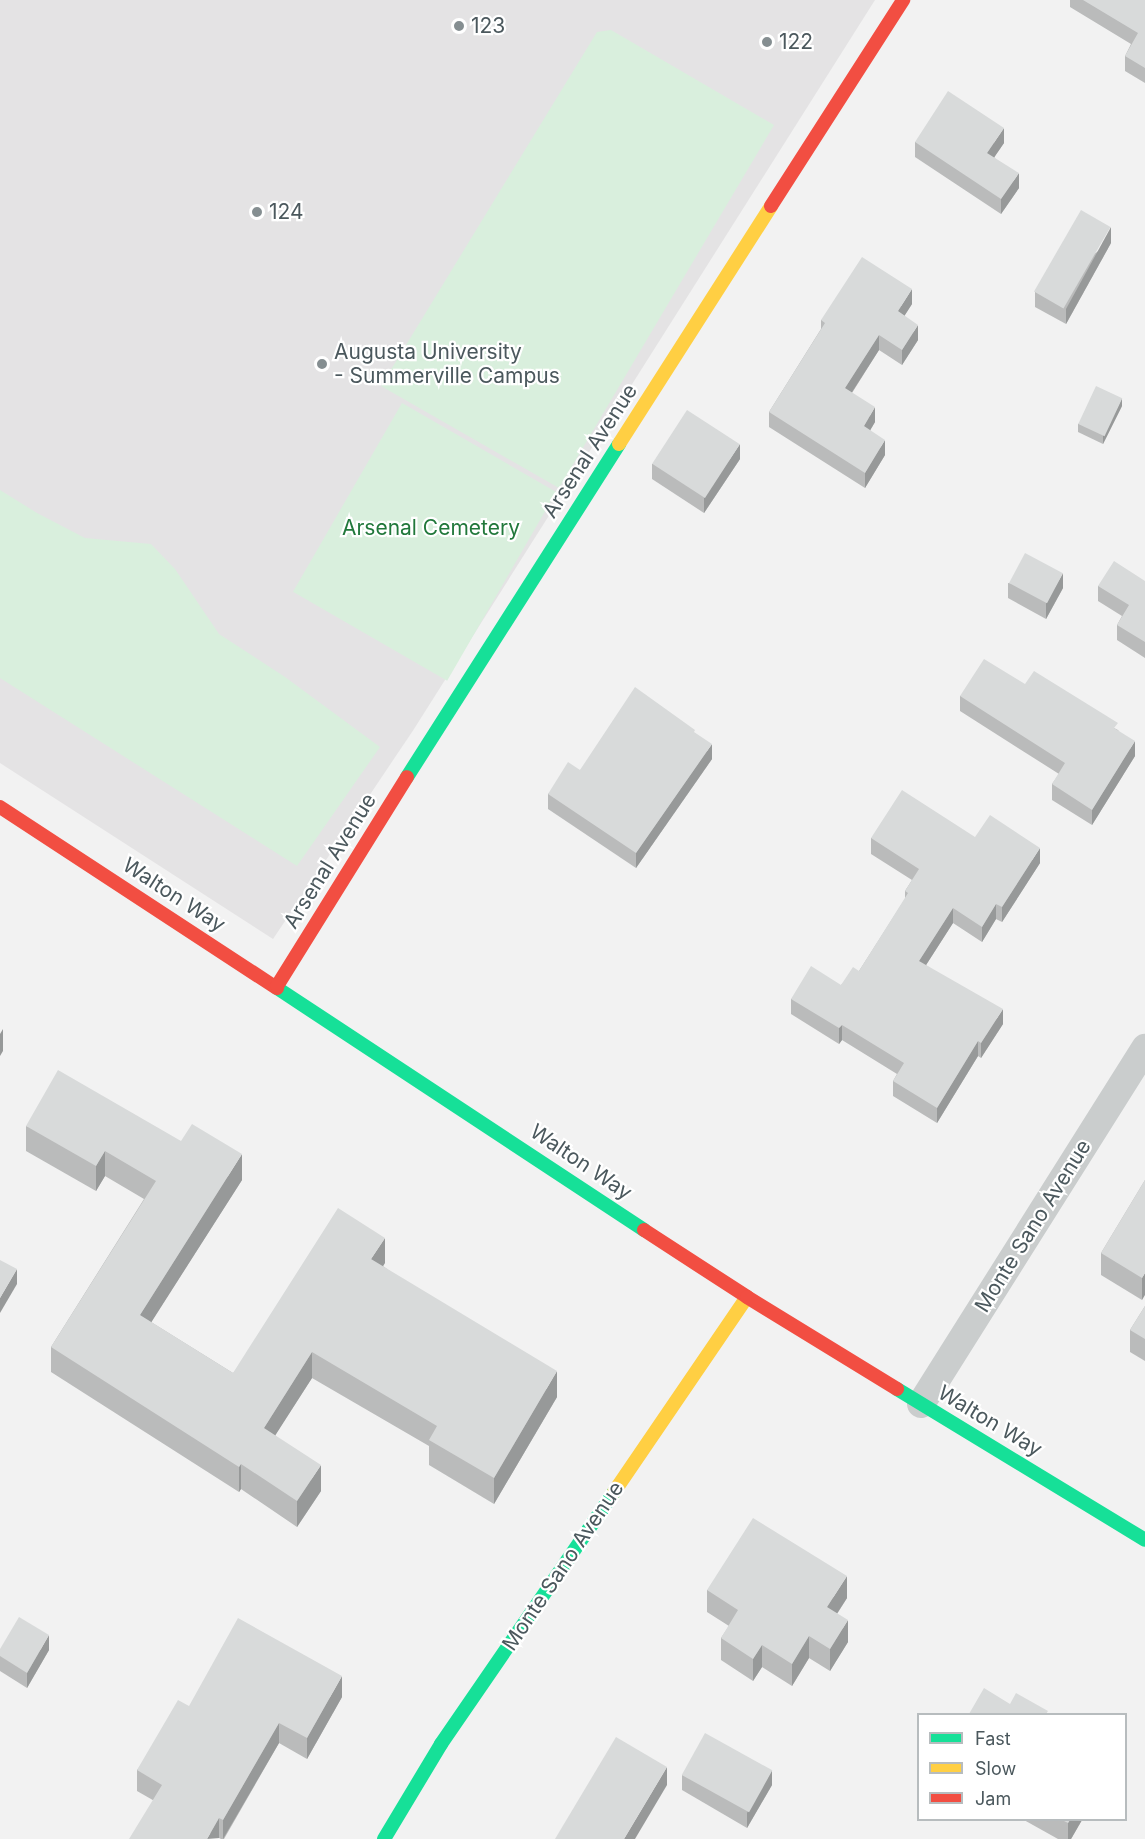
<!DOCTYPE html>
<style>
body{margin:0}
#map{position:relative;width:1145px;height:1839px;overflow:hidden;background:#f2f2f2;font-family:Inter,sans-serif}
div>[style]{position:absolute}
.education>*{inset:0;background:#e4e3e4}
.green>*{inset:0;background:#d9efdd;transform-origin:0 0}
.street>*{height:28px;margin:-14px;padding:0 14px;transform-origin:14px;border-radius:14px;background:#cacdcd}
.fast>*{height:14px;margin:-7px;padding:0 7px;transform-origin:7px;border-radius:7px;background:#16e098}
.slow>*{height:14px;margin:-7px;padding:0 7px;transform-origin:7px;border-radius:7px;background:#ffcf43}
.jam>*{height:14px;margin:-7px;padding:0 7px;transform-origin:7px;border-radius:7px;background:#f24e42}
.wall>*{inset:0;background:#babbbb}
.shaded-wall>*{inset:0;background:#979999}
.building>*{inset:0;background:#d8dada;transform-origin:0 0}
.dots>*{width:16px;height:16px;translate:-50% -50%;box-sizing:border-box;border:3px solid #fff;border-radius:50%}
span{translate:-50% -50%;white-space:nowrap;text-align:center;line-height:1.15;-webkit-text-stroke:4.5px #fff;paint-order:stroke}
.poi-label{font-size:21px;color:#4b585d}
.left{translate:0 -50%;text-align:left}
.street-label{font-size:21px;color:#4b585d}
.park-label{font-size:21px;color:#21783b}
.legend{position:absolute;left:917px;top:1713px;width:210px;height:108px;box-sizing:border-box;background:#fff;border:2px solid #b7bcbe;margin:0;padding:8px 10px;list-style:none;font-size:18px;color:#4b585d}
.legend li{display:flex;align-items:center;gap:12px;height:30px}
.legend b{width:30px;border:2px solid #b7bcbe}
</style>
<div id="map">
<div class="education">
<div style="clip-path:polygon(0 0,875px 0,414px 729px,273px 939px,0 763px)"></div>
</div>
<div class="green">
<div style="clip-path:polygon(611px 30px,774px 125px,559px 488px,381px 386px,597px 32px)"></div>
<div style="left:402px;top:403px;width:178px;height:218px;rotate:30deg"></div>
<div style="clip-path:polygon(0 490px,37px 513px,85px 538px,151px 544px,175px 569px,219px 634px,285px 677px,380px 747px,297px 866px,0 678px)"></div>
</div>
<div class="street">
<div style="left:921px;top:1404px;width:421px;rotate:-57.8deg"></div>
</div>
<div class="fast">
<div style="left:407px;top:777px;width:395px;rotate:-57.5deg"></div>
<div style="left:277px;top:988px;width:440px;rotate:33.4deg"></div>
<div style="left:897px;top:1389px;width:290px;rotate:31.3deg"></div>
<div style="left:384px;top:1839px;width:111px;rotate:-59deg"></div>
<div style="left:441px;top:1744px;width:306px;rotate:-55.5deg"></div>
</div>
<div class="slow">
<div style="left:619px;top:444px;width:282px;rotate:-57.4deg"></div>
<div style="left:614px;top:1492px;width:236px;rotate:-55.7deg"></div>
</div>
<div class="jam">
<div style="left:771px;top:206px;width:245px;rotate:-57.3deg"></div>
<div style="left:0;top:807px;width:331px;rotate:33.2deg"></div>
<div style="left:277px;top:986px;width:246px;rotate:-58.1deg"></div>
<div style="left:644px;top:1230px;width:123px;rotate:33deg"></div>
<div style="left:747px;top:1297px;width:176px;rotate:31.5deg"></div>
</div>
<div class="wall">
<div style="clip-path:polygon(1070px 0,1145px 0,1145px 83px,1125px 71px,1125px 56px,1131px 44px,1070px 7px)"></div>
<div style="clip-path:polygon(915px 142px,1004px 143px,994px 157px,1019px 188px,1001px 214px,915px 157px)"></div>
<div style="clip-path:polygon(1111px 243px,1066px 324px,1035px 307px,1035px 292px)"></div>
<div style="clip-path:polygon(912px 304px,904px 316px,918px 340px,902px 365px,879px 350px,852px 393px,875px 422px,870px 430px,885px 455px,865px 488px,769px 427px,769px 412px,821px 329px,821px 320px)"></div>
<div style="clip-path:polygon(1122px 406px,1103px 444px,1078px 432px,1078px 424px)"></div>
<div style="clip-path:polygon(740px 459px,704px 513px,652px 479px,652px 464px)"></div>
<div style="clip-path:polygon(1145px 581px,1145px 658px,1117px 640px,1117px 625px,1122px 616px,1098px 601px,1098px 586px)"></div>
<div style="clip-path:polygon(1008px 583px,1063px 588px,1046px 619px,1008px 598px)"></div>
<div style="clip-path:polygon(1025px 684px,1118px 730px,1135px 756px,1092px 825px,1052px 800px,1052px 784px,1059px 774px,960px 711px,960px 696px)"></div>
<div style="clip-path:polygon(695px 733px,712px 759px,636px 868px,548px 809px,548px 794px,580px 770px)"></div>
<div style="clip-path:polygon(975px 837px,1040px 863px,1002px 922px,996px 919px,982px 942px,953px 923px,926px 965px,1003px 1024px,981px 1058px,978px 1056px,937px 1123px,893px 1096px,893px 1081px,897px 1074px,842px 1040px,839px 1044px,791px 1014px,791px 999px,841px 985px,859px 971px,905px 899px,905px 891px,912px 880px,871px 854px,871px 838px)"></div>
<div style="clip-path:polygon(26px 1126px,242px 1180px,151px 1322px,233px 1373px,385px 1263px,383px 1266px,557px 1397px,494px 1504px,429px 1465px,429px 1446px,312px 1378px,275px 1435px,321px 1491px,297px 1527px,241px 1489px,239px 1492px,51px 1372px,51px 1347px,144px 1199px,105px 1176px,96px 1191px,26px 1151px)"></div>
<div style="clip-path:polygon(1145px 1180px,1142px 1300px,1101px 1275px,1101px 1253px)"></div>
<div style="clip-path:polygon(1145px 1306px,1145px 1361px,1130px 1352px,1130px 1330px)"></div>
<div style="clip-path:polygon(707px 1590px,847px 1598px,837px 1614px,848px 1642px,830px 1671px,809px 1658px,792px 1686px,762px 1667px,753px 1681px,721px 1660px,721px 1638px,729px 1626px,707px 1612px)"></div>
<div style="clip-path:polygon(0 1649px,49px 1650px,27px 1688px,0 1671px)"></div>
<div style="clip-path:polygon(342px 1697px,307px 1759px,279px 1743px,224px 1839px,221px 1839px,137px 1791px,137px 1770px,189px 1706px)"></div>
<div style="clip-path:polygon(682px 1775px,772px 1785px,747px 1828px,682px 1790px)"></div>
<div style="clip-path:polygon(1024px 1820px,1082px 1820px,1071px 1839px,1058px 1839px)"></div>
</div>
<div class="shaded-wall">
<div style="clip-path:polygon(1004px 128px,1004px 143px,987px 168px,987px 153px)"></div>
<div style="clip-path:polygon(1019px 173px,1019px 188px,1001px 214px,1001px 199px)"></div>
<div style="clip-path:polygon(1111px 227px,1111px 243px,1066px 324px,1066px 309px)"></div>
<div style="clip-path:polygon(912px 289px,912px 304px,898px 326px,898px 311px)"></div>
<div style="clip-path:polygon(918px 325px,918px 340px,902px 365px,902px 350px)"></div>
<div style="clip-path:polygon(879px 335px,879px 350px,845px 403px,845px 388px)"></div>
<div style="clip-path:polygon(1122px 398px,1122px 406px,1103px 444px,1103px 436px)"></div>
<div style="clip-path:polygon(875px 407px,875px 422px,864px 441px,864px 426px)"></div>
<div style="clip-path:polygon(885px 440px,885px 455px,865px 488px,865px 473px)"></div>
<div style="clip-path:polygon(740px 444px,740px 459px,704px 513px,704px 498px)"></div>
<div style="clip-path:polygon(1063px 573px,1063px 588px,1046px 619px,1046px 603px)"></div>
<div style="clip-path:polygon(1135px 741px,1135px 756px,1092px 825px,1092px 810px)"></div>
<div style="clip-path:polygon(712px 744px,712px 759px,636px 868px,636px 853px)"></div>
<div style="clip-path:polygon(1040px 848px,1040px 863px,1002px 922px,1002px 907px)"></div>
<div style="clip-path:polygon(996px 904px,996px 919px,982px 942px,982px 927px)"></div>
<div style="clip-path:polygon(953px 908px,953px 923px,919px 976px,919px 961px)"></div>
<div style="clip-path:polygon(1003px 1009px,1003px 1024px,981px 1058px,981px 1043px)"></div>
<div style="clip-path:polygon(842px 1025px,842px 1040px,839px 1044px,839px 1028px)"></div>
<div style="clip-path:polygon(3px 1029px,3px 1051px,0 1056px,0 1034px)"></div>
<div style="clip-path:polygon(978px 1041px,978px 1056px,937px 1123px,937px 1108px)"></div>
<div style="clip-path:polygon(105px 1151px,105px 1176px,96px 1191px,96px 1166px)"></div>
<div style="clip-path:polygon(242px 1154px,242px 1180px,140px 1340px,140px 1315px)"></div>
<div style="clip-path:polygon(385px 1238px,385px 1263px,371px 1284px,371px 1259px)"></div>
<div style="clip-path:polygon(17px 1269px,17px 1284px,0 1313px,0 1298px)"></div>
<div style="clip-path:polygon(1145px 1273px,1145px 1295px,1142px 1300px,1142px 1278px)"></div>
<div style="clip-path:polygon(312px 1352px,312px 1378px,264px 1453px,264px 1428px)"></div>
<div style="clip-path:polygon(557px 1371px,557px 1397px,494px 1504px,494px 1478px)"></div>
<div style="clip-path:polygon(241px 1464px,241px 1489px,239px 1492px,239px 1467px)"></div>
<div style="clip-path:polygon(321px 1465px,321px 1491px,297px 1527px,297px 1501px)"></div>
<div style="clip-path:polygon(847px 1576px,847px 1598px,827px 1629px,827px 1607px)"></div>
<div style="clip-path:polygon(848px 1620px,848px 1642px,830px 1671px,830px 1649px)"></div>
<div style="clip-path:polygon(49px 1635px,49px 1650px,27px 1688px,27px 1673px)"></div>
<div style="clip-path:polygon(809px 1636px,809px 1658px,792px 1686px,792px 1664px)"></div>
<div style="clip-path:polygon(762px 1645px,762px 1667px,753px 1681px,753px 1659px)"></div>
<div style="clip-path:polygon(342px 1676px,342px 1697px,307px 1759px,307px 1738px)"></div>
<div style="clip-path:polygon(279px 1723px,279px 1743px,223px 1839px,223px 1820px)"></div>
<div style="clip-path:polygon(667px 1767px,667px 1785px,635px 1839px,624px 1839px)"></div>
<div style="clip-path:polygon(772px 1770px,772px 1785px,747px 1828px,747px 1813px)"></div>
<div style="clip-path:polygon(219px 1818px,219px 1838px,207px 1839px)"></div>
<div style="clip-path:polygon(1070px 1820px,1082px 1820px,1071px 1839px,1068px 1839px,1068px 1823px)"></div>
</div>
<div class="building">
<div style="clip-path:polygon(1083px 0,1145px 0,1145px 68px,1125px 56px,1138px 33px)"></div>
<div style="clip-path:polygon(948px 91px,1004px 128px,987px 153px,1019px 173px,1001px 199px,915px 142px)"></div>
<div style="left:1081px;top:210px;width:34px;height:94px;rotate:30deg"></div>
<div style="clip-path:polygon(862px 257px,912px 289px,898px 311px,918px 325px,902px 350px,879px 335px,845px 388px,875px 407px,864px 426px,885px 440px,865px 473px,769px 412px,825px 323px,821px 320px)"></div>
<div style="left:1096px;top:386px;width:29px;height:42px;rotate:25deg"></div>
<div style="left:687px;top:410px;width:63px;height:64px;rotate:33deg"></div>
<div style="left:1025px;top:553px;width:43px;height:34px;rotate:28deg"></div>
<div style="clip-path:polygon(1114px 561px,1145px 581px,1145px 642px,1117px 625px,1129px 605px,1098px 586px)"></div>
<div style="clip-path:polygon(984px 659px,1025px 684px,1034px 671px,1118px 723px,1114px 728px,1135px 741px,1092px 810px,1052px 784px,1065px 763px,960px 696px)"></div>
<div style="clip-path:polygon(635px 687px,695px 730px,694px 732px,712px 744px,636px 853px,548px 794px,568px 762px,580px 770px)"></div>
<div style="clip-path:polygon(902px 790px,975px 837px,990px 815px,1040px 848px,1002px 907px,996px 904px,982px 927px,953px 908px,919px 961px,1003px 1009px,981px 1043px,978px 1041px,937px 1108px,893px 1081px,904px 1063px,842px 1025px,839px 1028px,791px 999px,811px 966px,841px 985px,853px 967px,859px 971px,908px 893px,905px 891px,919px 869px,871px 838px)"></div>
<div style="clip-path:polygon(58px 1070px,181px 1141px,192px 1124px,242px 1154px,140px 1315px,233px 1373px,338px 1208px,385px 1238px,371px 1259px,557px 1371px,494px 1478px,429px 1440px,437px 1426px,312px 1352px,264px 1428px,321px 1465px,297px 1501px,241px 1464px,239px 1467px,51px 1347px,156px 1181px,105px 1151px,96px 1166px,26px 1126px)"></div>
<div style="clip-path:polygon(1145px 1180px,1145px 1273px,1142px 1278px,1101px 1253px)"></div>
<div style="clip-path:polygon(0 1260px,17px 1269px,0 1298px)"></div>
<div style="clip-path:polygon(1145px 1306px,1145px 1339px,1130px 1330px)"></div>
<div style="clip-path:polygon(753px 1518px,847px 1576px,827px 1607px,848px 1620px,830px 1649px,809px 1636px,792px 1664px,762px 1645px,753px 1659px,721px 1638px,738px 1610px,707px 1590px)"></div>
<div style="clip-path:polygon(19px 1617px,49px 1635px,27px 1673px,0 1656px,0 1649px)"></div>
<div style="clip-path:polygon(238px 1618px,342px 1676px,307px 1738px,279px 1723px,223px 1820px,219px 1818px,207px 1839px,129px 1839px,162px 1785px,137px 1770px,178px 1700px,189px 1706px)"></div>
<div style="clip-path:polygon(984px 1688px,1010px 1704px,1016px 1693px,1048px 1711px,1046px 1714px,969px 1714px)"></div>
<div style="left:705px;top:1733px;width:77px;height:48px;rotate:29deg"></div>
<div style="clip-path:polygon(616px 1737px,667px 1767px,624px 1839px,555px 1839px)"></div>
<div style="clip-path:polygon(1062px 1820px,1070px 1820px,1068px 1823px)"></div>
</div>
<div class="dots">
<div style="left:459px;top:26px;background:#858e91"></div>
<div style="left:767px;top:42px;background:#858e91"></div>
<div style="left:257px;top:212px;background:#858e91"></div>
<div style="left:322px;top:364px;background:#858e91"></div>
</div>
<div class="poi-label">
<span class="left" style="left:471px;top:26px">123</span>
<span class="left" style="left:779px;top:42px">122</span>
<span class="left" style="left:269px;top:212px">124</span>
<span class="left" style="left:334px;top:364px">Augusta University<br>- Summerville Campus</span>
</div>
<div class="street-label">
<span style="left:590px;top:451px;rotate:-57deg">Arsenal Avenue</span>
<span style="left:330px;top:861px;rotate:-58deg">Arsenal Avenue</span>
<span style="left:174px;top:895px;rotate:33deg">Walton Way</span>
<span style="left:581px;top:1162px;rotate:34deg">Walton Way</span>
<span style="left:1033px;top:1226px;rotate:-58deg">Monte Sano Avenue</span>
<span style="left:990px;top:1421px;rotate:31deg">Walton Way</span>
<span style="left:563px;top:1566px;rotate:-56deg">Monte Sano Avenue</span>
</div>
<div class="park-label">
<span style="left:431px;top:528px">Arsenal Cemetery</span>
</div>
<ul class="legend">
<li><b style="height:8px;background:#16e098"></b>Fast</li>
<li><b style="height:8px;background:#ffcf43"></b>Slow</li>
<li><b style="height:8px;background:#f24e42"></b>Jam</li>
</ul>
</div>
